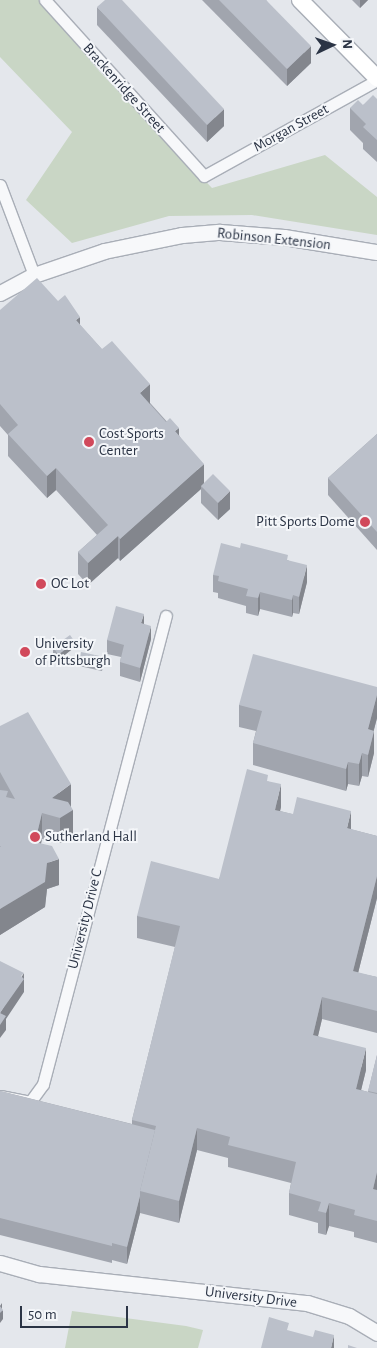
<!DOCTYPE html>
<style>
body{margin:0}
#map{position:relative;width:377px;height:1348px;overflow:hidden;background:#e4e7ec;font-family:"Alegreya Sans",sans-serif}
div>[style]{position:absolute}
.green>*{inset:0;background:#c9d6c5}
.roads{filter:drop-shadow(1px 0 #a9aeb7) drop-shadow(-1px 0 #a9aeb7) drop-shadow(0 1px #a9aeb7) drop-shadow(0 -1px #a9aeb7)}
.minor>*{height:11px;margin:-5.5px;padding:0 5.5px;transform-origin:5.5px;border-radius:5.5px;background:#f7f8fa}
.tertiary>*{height:15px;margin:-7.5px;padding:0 7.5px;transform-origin:7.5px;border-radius:7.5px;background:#f7f8fa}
.secondary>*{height:16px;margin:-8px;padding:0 8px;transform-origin:8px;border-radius:8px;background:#fff}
.wall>*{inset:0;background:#a1a5ae}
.shaded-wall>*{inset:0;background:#83868d}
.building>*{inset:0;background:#bbc0ca;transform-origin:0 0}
.dots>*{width:14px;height:14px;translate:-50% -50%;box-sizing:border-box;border:2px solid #f4f6f9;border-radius:50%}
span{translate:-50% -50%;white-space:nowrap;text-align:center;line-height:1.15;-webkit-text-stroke:4px #f4f6f9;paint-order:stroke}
.street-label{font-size:15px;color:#2b3445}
.poi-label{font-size:15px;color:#2b3445}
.left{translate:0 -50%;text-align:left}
.right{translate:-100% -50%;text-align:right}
.north{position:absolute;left:307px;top:20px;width:50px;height:50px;-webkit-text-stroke:4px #f4f6f9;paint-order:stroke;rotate:87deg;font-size:14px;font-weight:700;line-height:20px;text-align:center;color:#2b3445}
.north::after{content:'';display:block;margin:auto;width:18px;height:22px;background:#2b3445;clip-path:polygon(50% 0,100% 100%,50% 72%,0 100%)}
.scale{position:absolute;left:20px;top:1306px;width:108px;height:22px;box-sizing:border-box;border:2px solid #2b3445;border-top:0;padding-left:6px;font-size:15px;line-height:18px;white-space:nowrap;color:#2b3445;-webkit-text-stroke:4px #f4f6f9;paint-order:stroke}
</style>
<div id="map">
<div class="green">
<div style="clip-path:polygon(0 0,39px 0,100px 72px,212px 188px,325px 155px,377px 197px,377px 235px,252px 215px,169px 216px,72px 243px,26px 200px,72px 132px,0 57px)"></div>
<div style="clip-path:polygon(72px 1311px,186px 1326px,203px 1330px,198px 1348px,65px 1348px)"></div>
</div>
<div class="roads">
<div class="minor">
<div style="left:45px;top:0;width:237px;rotate:47.9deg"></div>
<div style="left:204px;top:176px;width:198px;rotate:-29deg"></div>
<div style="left:0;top:185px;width:96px;rotate:69.3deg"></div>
<div style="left:0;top:1096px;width:31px;rotate:11deg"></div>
<div style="left:30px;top:1102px;width:22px;rotate:-54deg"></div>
<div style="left:43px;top:1084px;width:484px;rotate:-75.3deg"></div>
</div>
<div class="tertiary">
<div style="left:0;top:293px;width:38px;rotate:-28deg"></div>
<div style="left:34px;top:275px;width:74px;rotate:-18.9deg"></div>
<div style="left:104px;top:251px;width:80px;rotate:-11.6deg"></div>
<div style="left:182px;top:235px;width:38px;rotate:-5deg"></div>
<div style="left:220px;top:232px;width:64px;rotate:4.5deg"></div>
<div style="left:284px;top:237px;width:94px;rotate:9.2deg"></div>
<div style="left:0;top:1263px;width:41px;rotate:15.8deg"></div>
<div style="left:39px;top:1274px;width:270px;rotate:6.2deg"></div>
<div style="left:307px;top:1303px;width:44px;rotate:17.2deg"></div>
<div style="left:349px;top:1316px;width:33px;rotate:31deg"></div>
</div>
<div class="secondary">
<div style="left:300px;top:0;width:110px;rotate:45.4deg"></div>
</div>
</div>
<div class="wall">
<div style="clip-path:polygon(202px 0,266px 0,311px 63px,287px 86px)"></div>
<div style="clip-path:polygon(352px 0,368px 0,360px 8px)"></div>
<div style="clip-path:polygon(97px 7px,224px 126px,207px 142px,97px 25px)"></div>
<div style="clip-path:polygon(377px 99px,377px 162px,363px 149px,363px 143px,350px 130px,350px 108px,363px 105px)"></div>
<div style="clip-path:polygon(0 310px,80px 325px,179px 435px,204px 483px,230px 509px,218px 520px,201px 503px,201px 489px,120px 561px,118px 558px,88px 585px,78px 574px,78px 552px,97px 535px,56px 490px,47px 498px,8px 456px,8px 435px,0 426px)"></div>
<div style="clip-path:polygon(377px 434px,377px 550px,328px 495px,328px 478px)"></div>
<div style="clip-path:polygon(288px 560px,307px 582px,299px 614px,293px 613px,292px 617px,260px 609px,258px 616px,246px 613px,246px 606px,218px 598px,218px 593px,213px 592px,213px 575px)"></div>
<div style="clip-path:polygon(144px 624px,151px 639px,140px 682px,120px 676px,120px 662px,121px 657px,107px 654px,107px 640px)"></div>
<div style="clip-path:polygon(75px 647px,58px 660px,53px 653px,53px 648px)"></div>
<div style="clip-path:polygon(79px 661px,104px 662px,102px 671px,79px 666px)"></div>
<div style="clip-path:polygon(377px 687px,377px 718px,374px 730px,374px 753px,368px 777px,362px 776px,359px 786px,348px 784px,346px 791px,253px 765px,253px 743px,256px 731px,239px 727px,239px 705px)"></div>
<div style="clip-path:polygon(0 726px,71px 806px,73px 836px,60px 843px,42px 839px,41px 844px,59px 885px,47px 889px,45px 907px,0 935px)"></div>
<div style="clip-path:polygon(268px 781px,281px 807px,280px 811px,377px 836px,377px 898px,358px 973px,377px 977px,377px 1033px,322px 1019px,318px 1036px,366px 1070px,361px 1090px,368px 1092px,377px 1055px,377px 1243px,354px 1237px,354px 1232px,329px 1226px,326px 1235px,318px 1233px,318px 1223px,289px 1215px,289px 1193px,291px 1183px,228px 1167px,228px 1158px,197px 1150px,179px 1223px,140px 1213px,127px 1264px,112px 1260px,112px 1263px,0 1235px,0 1091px,132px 1124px,132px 1120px,175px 947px,137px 938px,137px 916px,219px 879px)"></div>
</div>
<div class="shaded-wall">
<div style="clip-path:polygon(360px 0,368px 0,360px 8px)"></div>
<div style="clip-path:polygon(311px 46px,311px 63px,287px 86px,287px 69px)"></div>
<div style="clip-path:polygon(224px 109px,224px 126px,207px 142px,207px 125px)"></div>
<div style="clip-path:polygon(80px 317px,80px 339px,76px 320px)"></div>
<div style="clip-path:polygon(150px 384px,150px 406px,140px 393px)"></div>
<div style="clip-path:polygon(179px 428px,179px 450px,175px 431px)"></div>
<div style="clip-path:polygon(204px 464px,204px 486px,201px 486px,201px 489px,120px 561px,120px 539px)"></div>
<div style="clip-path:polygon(56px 468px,56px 490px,47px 498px,47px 476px)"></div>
<div style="clip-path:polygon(230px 491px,230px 509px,218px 520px,218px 503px)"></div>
<div style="clip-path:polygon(118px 536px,118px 558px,88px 585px,88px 563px)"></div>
<div style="clip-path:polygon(307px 565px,307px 582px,299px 614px,299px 597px)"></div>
<div style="clip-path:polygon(260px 592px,260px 609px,258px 616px,258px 598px)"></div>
<div style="clip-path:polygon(293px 595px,293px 613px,292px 617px,292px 600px)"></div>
<div style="clip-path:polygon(144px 614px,144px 627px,141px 623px)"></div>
<div style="clip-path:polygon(151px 626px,151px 639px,140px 682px,140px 668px)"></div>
<div style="clip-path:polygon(75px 642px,75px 647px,58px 660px,58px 655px)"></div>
<div style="clip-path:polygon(377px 695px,377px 718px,368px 751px,368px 729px)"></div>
<div style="clip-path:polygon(374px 731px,374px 753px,368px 777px,368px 755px)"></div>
<div style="clip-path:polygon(362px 753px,362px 776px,359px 786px,359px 764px)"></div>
<div style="clip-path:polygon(348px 762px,348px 784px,346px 791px,346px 769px)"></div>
<div style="clip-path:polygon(71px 784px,71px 810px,73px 810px,73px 836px,60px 843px,60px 818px,52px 798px)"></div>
<div style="clip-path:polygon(281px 784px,281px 807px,275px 832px,275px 810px)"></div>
<div style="clip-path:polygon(351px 811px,351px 833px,347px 828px)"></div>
<div style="clip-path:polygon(42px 813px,42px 839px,35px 868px,35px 842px)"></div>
<div style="clip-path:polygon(59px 859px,59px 885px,47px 889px,45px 907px,0 935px,0 909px,47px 863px)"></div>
<div style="clip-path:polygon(377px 876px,377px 898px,353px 993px,353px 971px)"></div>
<div style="clip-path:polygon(24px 973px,24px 992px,6px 1019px,6px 1030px,0 1038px,0 1013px)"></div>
<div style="clip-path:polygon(322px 997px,322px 1019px,313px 1057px,313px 1035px)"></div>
<div style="clip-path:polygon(366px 1048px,366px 1070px,356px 1111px,356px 1089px)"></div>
<div style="clip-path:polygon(197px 1128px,197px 1150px,179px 1223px,179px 1201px)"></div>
<div style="clip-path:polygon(377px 1172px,377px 1194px,373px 1189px)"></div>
<div style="clip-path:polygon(140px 1196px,140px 1213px,127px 1264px,127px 1247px)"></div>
<div style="clip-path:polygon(329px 1203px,329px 1226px,326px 1235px,326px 1213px)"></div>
<div style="clip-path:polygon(2px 1303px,2px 1311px,3px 1310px,3px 1319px,0 1323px,0 1306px)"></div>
<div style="clip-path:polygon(334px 1335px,334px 1348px,331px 1348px)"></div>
</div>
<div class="building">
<div style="clip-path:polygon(105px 0,122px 0,224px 109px,207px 125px,97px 7px)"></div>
<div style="clip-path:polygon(219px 0,266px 0,311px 46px,287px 69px)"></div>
<div style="clip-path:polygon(373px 95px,377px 99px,377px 140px,363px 127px,366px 124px,350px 108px,358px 100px,363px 105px)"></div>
<div style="clip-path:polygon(37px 278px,58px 301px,65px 295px,80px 317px,76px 320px,102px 349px,112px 341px,150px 384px,140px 393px,166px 422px,170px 418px,179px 428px,175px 431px,204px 464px,120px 539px,118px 536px,88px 563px,78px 552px,108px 525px,56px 468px,47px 476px,8px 434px,18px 425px,0 404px,0 310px)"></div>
<div style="clip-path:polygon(377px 434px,377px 532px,328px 478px)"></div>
<div style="left:213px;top:474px;width:24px;height:17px;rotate:45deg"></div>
<div style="clip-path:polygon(221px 543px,240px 548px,241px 543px,288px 555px,287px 560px,307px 565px,299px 597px,293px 595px,292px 600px,260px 592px,258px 598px,246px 596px,248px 589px,218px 581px,219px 576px,213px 575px)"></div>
<div style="clip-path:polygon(116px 606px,144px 614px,141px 623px,151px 626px,140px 668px,120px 662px,124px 645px,107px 640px)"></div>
<div style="left:70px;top:635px;width:9px;height:21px;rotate:54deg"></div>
<div style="left:81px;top:652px;width:24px;height:9px;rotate:12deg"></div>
<div style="clip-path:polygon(253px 654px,377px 687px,377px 695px,368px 729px,374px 731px,368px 755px,362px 753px,359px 764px,348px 762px,346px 769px,253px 743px,262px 711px,239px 705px)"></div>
<div style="clip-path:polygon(28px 712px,71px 784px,52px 798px,68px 802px,73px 810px,60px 818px,42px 813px,35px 842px,52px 846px,59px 859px,47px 863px,45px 882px,0 909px,0 847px,1px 846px,0 846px,0 790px,8px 791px,6px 797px,15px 799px,0 772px,0 726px)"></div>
<div style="clip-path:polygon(247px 769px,268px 775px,267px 781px,281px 784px,275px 810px,293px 814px,297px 797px,351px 811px,347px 828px,377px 836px,377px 876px,353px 971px,377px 977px,377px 1011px,322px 997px,313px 1035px,366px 1048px,356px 1089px,377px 1094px,377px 1172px,373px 1189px,377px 1190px,377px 1221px,354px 1215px,355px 1210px,329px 1203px,326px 1213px,318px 1211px,321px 1202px,289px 1193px,296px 1162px,228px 1145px,230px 1137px,197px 1128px,179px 1201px,140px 1191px,156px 1126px,132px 1120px,180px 926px,137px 916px,151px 861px,219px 879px)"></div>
<div style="clip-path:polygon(0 961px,24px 973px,21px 976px,24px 979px,0 1013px,6px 1016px,0 1025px)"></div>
<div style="clip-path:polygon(377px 1055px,377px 1093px,368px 1091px)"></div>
<div style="clip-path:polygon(0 1091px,155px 1130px,140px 1191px,140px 1196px,127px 1247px,112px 1243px,112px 1246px,0 1218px)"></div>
<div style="clip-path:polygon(0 1306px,3px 1310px,0 1313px)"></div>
<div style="clip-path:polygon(269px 1317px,289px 1323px,287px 1330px,313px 1337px,315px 1330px,334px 1335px,331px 1348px,261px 1348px)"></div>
<div style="clip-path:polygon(348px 1345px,357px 1348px,348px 1348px)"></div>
</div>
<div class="dots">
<div style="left:89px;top:442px;background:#d1495b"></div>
<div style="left:365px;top:522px;background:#d1495b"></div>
<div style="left:41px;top:584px;background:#d1495b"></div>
<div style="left:25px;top:652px;background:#d1495b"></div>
<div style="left:35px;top:837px;background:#d1495b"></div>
</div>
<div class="street-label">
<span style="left:124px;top:88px;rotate:48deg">Brackenridge Street</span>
<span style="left:291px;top:128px;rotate:-29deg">Morgan Street</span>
<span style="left:274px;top:239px;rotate:6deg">Robinson Extension</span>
<span style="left:85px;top:919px;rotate:-76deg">University Drive C</span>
<span style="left:251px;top:1297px;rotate:7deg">University Drive</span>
</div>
<div class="poi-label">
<span class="left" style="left:99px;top:442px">Cost Sports<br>Center</span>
<span class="right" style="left:355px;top:522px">Pitt Sports Dome</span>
<span class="left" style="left:51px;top:584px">OC Lot</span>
<span class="left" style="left:35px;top:652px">University<br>of Pittsburgh</span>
<span class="left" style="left:45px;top:837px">Sutherland Hall</span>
</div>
<div class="north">N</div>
<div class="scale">50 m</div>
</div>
